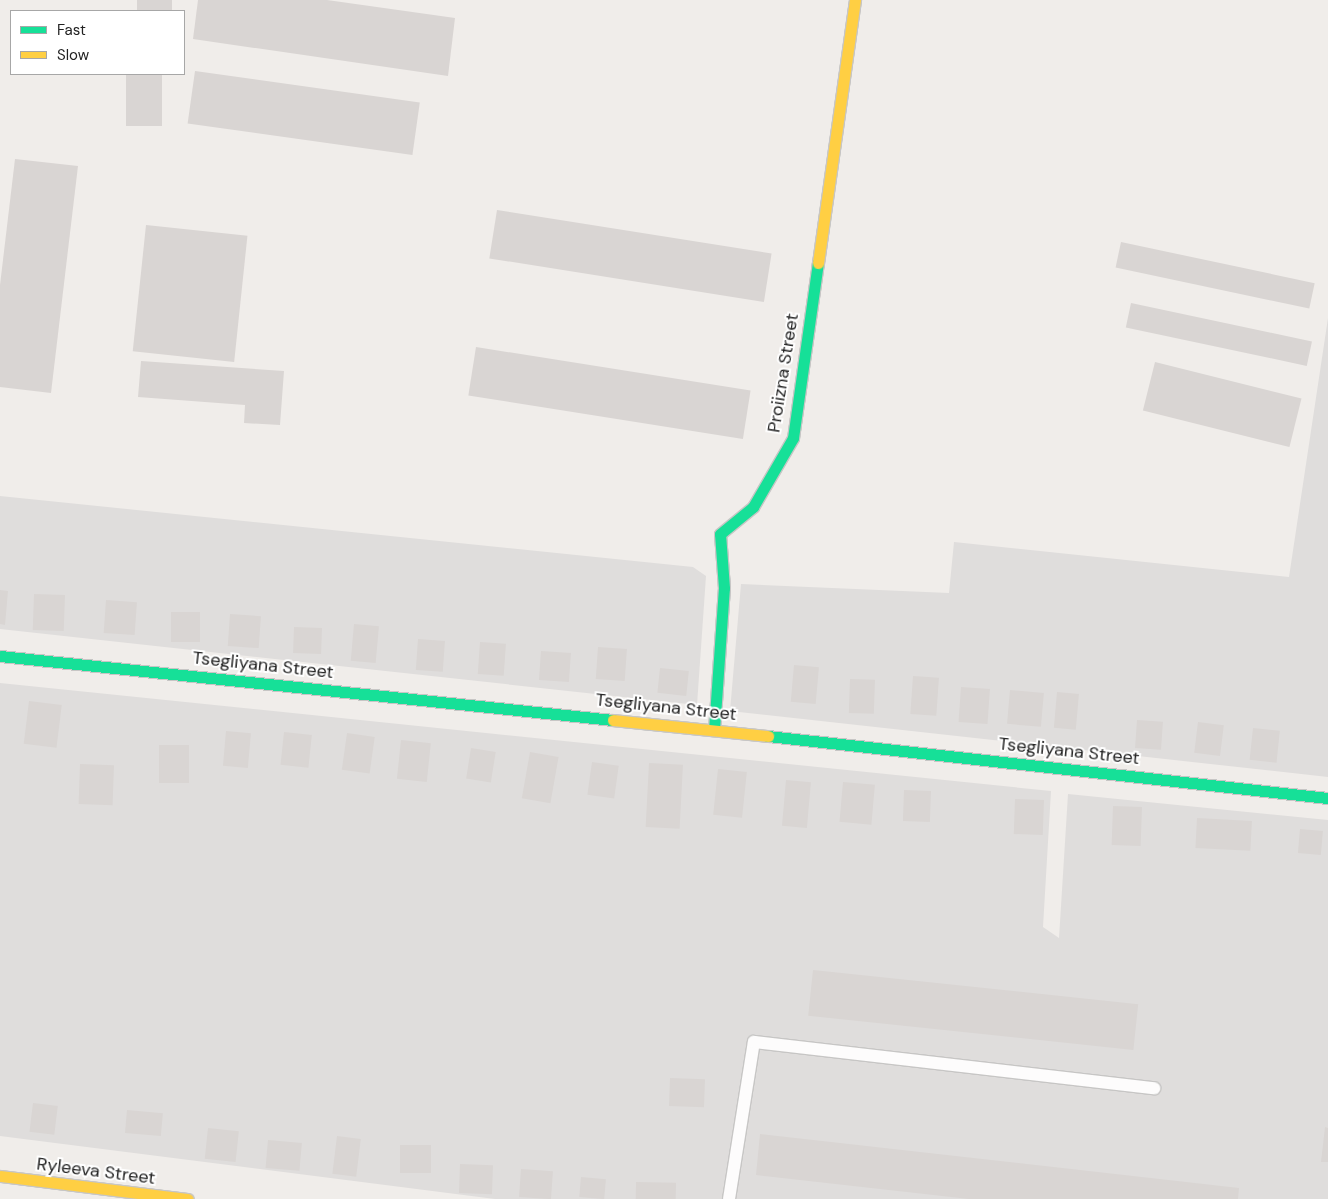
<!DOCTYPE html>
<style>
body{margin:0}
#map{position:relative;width:1328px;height:1199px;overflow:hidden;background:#f0edea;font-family:"DM Sans",sans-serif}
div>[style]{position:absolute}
.residential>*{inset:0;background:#dfdddc}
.building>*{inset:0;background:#d9d5d3;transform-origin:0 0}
.roads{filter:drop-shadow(1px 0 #c7c6c5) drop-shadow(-1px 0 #c7c6c5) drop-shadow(0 1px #c7c6c5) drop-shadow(0 -1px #c7c6c5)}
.lane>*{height:12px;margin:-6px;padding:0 6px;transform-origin:6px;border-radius:6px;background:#fdfcfc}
.fast>*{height:11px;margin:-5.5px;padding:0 5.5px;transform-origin:5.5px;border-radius:5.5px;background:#16e098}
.slow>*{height:11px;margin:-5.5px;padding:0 5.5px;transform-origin:5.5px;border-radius:5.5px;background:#ffcf43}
span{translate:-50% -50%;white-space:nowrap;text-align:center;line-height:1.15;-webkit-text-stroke:4px #fff;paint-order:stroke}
.street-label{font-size:18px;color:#222}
.legend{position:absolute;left:10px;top:10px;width:175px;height:65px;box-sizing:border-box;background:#fff;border:1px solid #a7a7a7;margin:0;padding:6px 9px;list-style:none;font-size:15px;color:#222}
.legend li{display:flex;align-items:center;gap:10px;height:25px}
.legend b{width:25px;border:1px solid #a7a7a7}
</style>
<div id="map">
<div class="residential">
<div style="clip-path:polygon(1328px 318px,1328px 777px,730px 711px,741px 584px,949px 593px,954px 542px,1289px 577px)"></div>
<div style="clip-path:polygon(0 496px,693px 567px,706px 576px,697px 705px,0 629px)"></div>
<div style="clip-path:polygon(0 683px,1051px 791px,1043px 927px,1059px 938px,1068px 794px,1328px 820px,1328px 1199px,495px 1199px,0 1136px)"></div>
</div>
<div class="building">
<div style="left:137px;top:0;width:35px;height:11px"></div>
<div style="clip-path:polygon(198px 0,327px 0,455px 18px,448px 76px,193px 39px)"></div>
<div style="left:195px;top:71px;width:227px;height:53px;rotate:8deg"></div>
<div style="left:126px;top:74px;width:36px;height:52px"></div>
<div style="clip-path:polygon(15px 159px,78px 166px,51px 393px,0 387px,0 285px)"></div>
<div style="left:497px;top:210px;width:278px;height:49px;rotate:9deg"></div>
<div style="left:146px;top:225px;width:102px;height:127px;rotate:6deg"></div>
<div style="left:1121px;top:242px;width:198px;height:26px;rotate:12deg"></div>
<div style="left:1131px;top:303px;width:185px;height:25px;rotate:12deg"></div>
<div style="left:476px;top:347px;width:278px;height:49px;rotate:9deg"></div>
<div style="clip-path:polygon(141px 361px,284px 371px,280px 425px,244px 423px,245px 405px,138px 397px)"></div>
<div style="left:1155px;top:362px;width:151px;height:50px;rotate:14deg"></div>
<div style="clip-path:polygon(0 590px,8px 591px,5px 625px,0 624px)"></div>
<div style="left:34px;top:594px;width:31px;height:36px;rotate:2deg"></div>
<div style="left:106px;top:600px;width:31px;height:33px;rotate:4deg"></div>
<div style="left:171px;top:612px;width:29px;height:30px"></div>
<div style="left:230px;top:614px;width:31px;height:32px;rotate:4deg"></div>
<div style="left:354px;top:624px;width:25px;height:37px;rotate:5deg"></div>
<div style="left:294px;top:627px;width:28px;height:26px;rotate:2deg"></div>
<div style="left:418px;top:639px;width:27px;height:31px;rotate:4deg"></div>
<div style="left:480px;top:642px;width:26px;height:32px;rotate:4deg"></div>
<div style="left:598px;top:647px;width:29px;height:32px;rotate:4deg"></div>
<div style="left:541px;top:651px;width:30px;height:29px;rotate:4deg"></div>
<div style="left:794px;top:665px;width:25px;height:37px;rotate:5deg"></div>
<div style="left:660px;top:668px;width:29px;height:25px;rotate:6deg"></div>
<div style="left:913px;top:676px;width:26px;height:38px;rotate:4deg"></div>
<div style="left:850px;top:679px;width:25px;height:34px;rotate:2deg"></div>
<div style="left:961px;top:687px;width:29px;height:35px;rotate:4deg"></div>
<div style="left:1010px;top:690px;width:34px;height:34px;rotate:5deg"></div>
<div style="left:1057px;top:692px;width:22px;height:36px;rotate:5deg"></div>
<div style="left:29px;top:701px;width:33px;height:43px;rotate:7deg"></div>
<div style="left:1137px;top:720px;width:26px;height:28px;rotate:4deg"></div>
<div style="left:1198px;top:722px;width:26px;height:31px;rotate:7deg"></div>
<div style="left:1253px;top:728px;width:27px;height:32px;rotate:6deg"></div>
<div style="left:226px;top:731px;width:25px;height:35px;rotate:5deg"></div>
<div style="left:284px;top:732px;width:28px;height:33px;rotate:6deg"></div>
<div style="left:347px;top:733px;width:28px;height:37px;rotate:8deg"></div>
<div style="left:401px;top:740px;width:30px;height:39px;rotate:6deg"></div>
<div style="left:159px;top:745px;width:30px;height:38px"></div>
<div style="left:471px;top:748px;width:25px;height:31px;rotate:9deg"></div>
<div style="left:530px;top:752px;width:29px;height:47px;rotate:10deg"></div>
<div style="left:592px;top:762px;width:27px;height:33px;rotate:8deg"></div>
<div style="left:649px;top:763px;width:34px;height:64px;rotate:3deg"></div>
<div style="left:80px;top:764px;width:34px;height:40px;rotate:2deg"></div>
<div style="left:718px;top:769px;width:29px;height:46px;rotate:6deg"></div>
<div style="left:786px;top:780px;width:25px;height:46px;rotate:5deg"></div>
<div style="left:843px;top:782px;width:32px;height:40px;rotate:5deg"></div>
<div style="left:904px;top:790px;width:27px;height:31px;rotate:2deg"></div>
<div style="left:1015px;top:799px;width:29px;height:35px;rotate:2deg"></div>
<div style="left:1113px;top:806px;width:29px;height:39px;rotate:2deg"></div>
<div style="left:1197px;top:818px;width:55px;height:30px;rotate:3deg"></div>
<div style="left:1300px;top:829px;width:23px;height:24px;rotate:5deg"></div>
<div style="left:813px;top:970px;width:327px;height:46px;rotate:6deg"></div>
<div style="left:670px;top:1078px;width:35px;height:28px;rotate:2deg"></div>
<div style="left:33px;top:1103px;width:25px;height:29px;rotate:7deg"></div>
<div style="left:127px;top:1110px;width:36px;height:23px;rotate:5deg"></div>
<div style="clip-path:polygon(1325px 1127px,1328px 1128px,1328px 1162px,1321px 1162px)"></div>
<div style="left:208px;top:1128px;width:31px;height:31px;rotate:6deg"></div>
<div style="clip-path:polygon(760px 1134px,1239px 1188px,1238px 1199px,969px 1199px,756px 1175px)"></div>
<div style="left:337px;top:1136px;width:24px;height:38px;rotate:7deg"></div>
<div style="left:268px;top:1140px;width:34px;height:28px;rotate:5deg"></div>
<div style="left:400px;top:1145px;width:31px;height:28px"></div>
<div style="left:460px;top:1164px;width:33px;height:29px;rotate:2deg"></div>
<div style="left:521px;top:1169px;width:32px;height:28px;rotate:4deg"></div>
<div style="left:581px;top:1177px;width:25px;height:20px;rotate:5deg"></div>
<div style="left:636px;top:1182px;width:40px;height:17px;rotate:1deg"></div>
</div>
<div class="roads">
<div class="lane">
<div style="left:729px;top:1199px;width:159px;rotate:-81deg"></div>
<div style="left:754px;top:1042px;width:403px;rotate:6.6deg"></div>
</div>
<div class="fast">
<div style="left:0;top:656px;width:616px;rotate:5.96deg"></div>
<div style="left:714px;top:730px;width:142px;rotate:-86deg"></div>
<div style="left:724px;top:588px;width:54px;rotate:-94.2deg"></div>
<div style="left:720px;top:534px;width:43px;rotate:-39.3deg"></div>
<div style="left:753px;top:507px;width:80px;rotate:-59.9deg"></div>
<div style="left:793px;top:438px;width:177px;rotate:-81.9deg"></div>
<div style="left:768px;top:736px;width:563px;rotate:6.32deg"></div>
</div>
<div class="slow">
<div style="left:818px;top:263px;width:266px;rotate:-82deg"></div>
<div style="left:613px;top:720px;width:156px;rotate:5.9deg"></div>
<div style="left:0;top:1176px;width:189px;rotate:7deg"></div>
</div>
</div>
<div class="street-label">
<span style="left:783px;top:373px;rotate:-81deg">Proiizna Street</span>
<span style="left:263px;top:665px;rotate:6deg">Tsegliyana Street</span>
<span style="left:666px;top:707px;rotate:6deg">Tsegliyana Street</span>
<span style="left:1069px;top:751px;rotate:6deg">Tsegliyana Street</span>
<span style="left:96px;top:1171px;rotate:7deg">Ryleeva Street</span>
</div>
<ul class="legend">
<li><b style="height:6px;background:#16e098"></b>Fast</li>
<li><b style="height:6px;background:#ffcf43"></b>Slow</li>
</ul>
</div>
